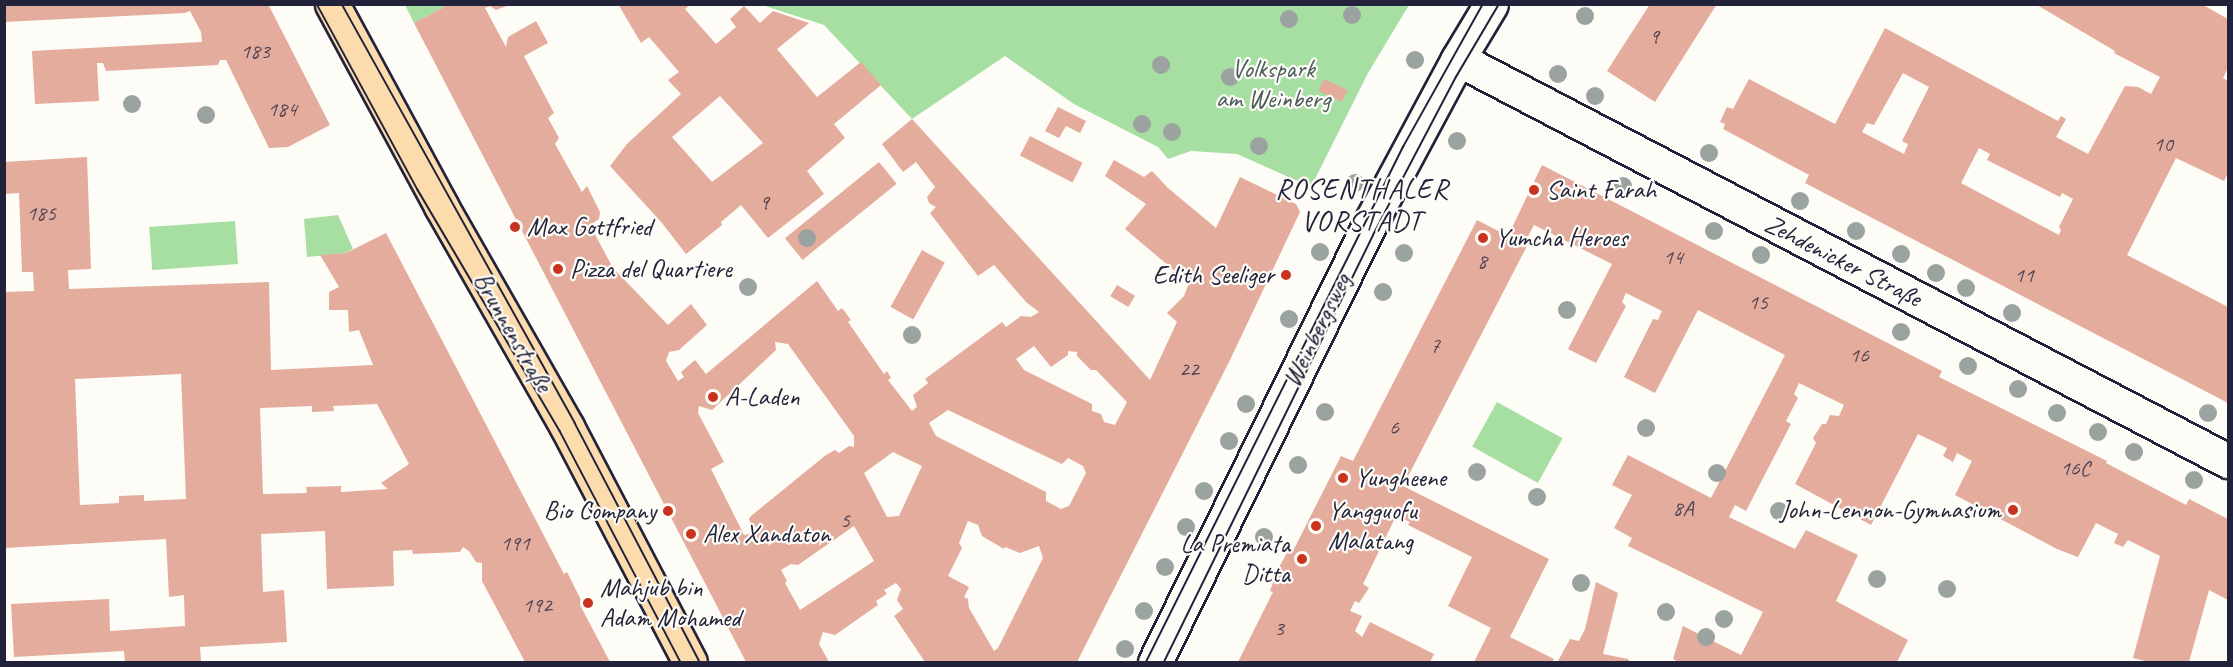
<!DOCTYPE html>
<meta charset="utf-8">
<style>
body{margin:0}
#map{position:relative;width:2233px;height:667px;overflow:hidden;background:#fdfcf7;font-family:Caveat,sans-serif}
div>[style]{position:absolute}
.green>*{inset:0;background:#a7dfa3;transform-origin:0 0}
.building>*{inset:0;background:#e4ac9d;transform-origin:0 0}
.roads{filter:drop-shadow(2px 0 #22223b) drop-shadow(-2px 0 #22223b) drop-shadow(0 2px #22223b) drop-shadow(0 -2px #22223b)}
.minor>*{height:33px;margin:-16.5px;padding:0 16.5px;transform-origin:16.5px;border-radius:16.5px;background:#fdfcf7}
.major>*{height:33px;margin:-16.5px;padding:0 16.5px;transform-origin:16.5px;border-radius:16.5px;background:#fcdcac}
.tram>*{height:1.5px;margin:-0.75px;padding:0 0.75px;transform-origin:0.75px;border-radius:0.75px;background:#22223b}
.trees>*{width:18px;height:18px;margin:-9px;border-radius:50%;background:#9ba3a1}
.dots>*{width:16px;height:16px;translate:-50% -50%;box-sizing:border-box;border:3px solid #fdfcf7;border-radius:50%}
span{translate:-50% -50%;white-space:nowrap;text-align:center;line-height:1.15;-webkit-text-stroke:4.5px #fdfcf7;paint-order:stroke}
.number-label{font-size:22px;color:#524454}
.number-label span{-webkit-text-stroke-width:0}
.park-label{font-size:26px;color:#4a5b5a}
.poi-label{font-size:26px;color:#22223b}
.left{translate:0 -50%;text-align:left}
.right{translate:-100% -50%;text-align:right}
.street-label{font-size:26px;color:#22223b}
.quarter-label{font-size:28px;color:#22223b;letter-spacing:1.5px}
.frame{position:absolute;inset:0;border:6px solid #22223b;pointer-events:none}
</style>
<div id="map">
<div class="green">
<div style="clip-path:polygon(405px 5px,448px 5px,414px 23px)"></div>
<div style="clip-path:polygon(762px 5px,1409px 5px,1368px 73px,1311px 187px,1237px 154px,1191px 151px,1168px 159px,1158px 147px,1074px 104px,1005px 56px,912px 119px,824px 25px)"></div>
<div style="clip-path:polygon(338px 215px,353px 249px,346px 253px,307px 257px,304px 219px)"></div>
<div style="left:235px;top:221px;width:43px;height:86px;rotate:86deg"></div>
<div style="left:1497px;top:402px;width:75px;height:51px;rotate:29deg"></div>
</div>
<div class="building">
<div style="clip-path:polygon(4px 4px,268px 4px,330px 125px,288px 147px,269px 148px,226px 60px,220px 60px,218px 65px,106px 71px,103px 63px,97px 63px,99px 101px,35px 104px,32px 51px,202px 42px,201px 32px,190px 11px,185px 13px,4px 22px)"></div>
<div style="clip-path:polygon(evenodd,512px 4px,496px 10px,490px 6px,485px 8px,506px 47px,508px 37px,536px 21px,548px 43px,524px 56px,554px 113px,548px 118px,559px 138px,555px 144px,582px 192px,587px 186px,600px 212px,599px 219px,590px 225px,613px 268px,668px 325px,691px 304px,707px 325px,679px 350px,669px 352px,666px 361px,678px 381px,684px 377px,681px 372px,695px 360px,706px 374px,817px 281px,838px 311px,842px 308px,851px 320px,848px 322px,884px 374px,887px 371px,891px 378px,888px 380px,912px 411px,917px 407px,913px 395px,928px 383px,925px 379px,1002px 322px,1006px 327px,1021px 316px,1031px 317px,1039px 312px,1026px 302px,994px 265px,978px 276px,930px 213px,936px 207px,929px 203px,927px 197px,935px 187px,916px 162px,903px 172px,882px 144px,912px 119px,1150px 380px,1177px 322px,1167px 313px,1184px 296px,1189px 283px,1125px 229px,1146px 204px,1105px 176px,1114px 160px,1144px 177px,1152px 171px,1168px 188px,1216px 228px,1240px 177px,1296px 204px,1300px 212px,1230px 360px,1077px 662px,925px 662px,894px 616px,903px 609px,897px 600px,901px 589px,896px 583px,884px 590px,887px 594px,876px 601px,878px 605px,835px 635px,823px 632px,819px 644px,829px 662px,746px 662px,414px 23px,448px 5px,512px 4px,775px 342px,788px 344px,854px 436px,854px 447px,849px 446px,839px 453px,835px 450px,826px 455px,751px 516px,749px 519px,754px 533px,744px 535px,711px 469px,724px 462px,698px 413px,699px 406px,712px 410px,776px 350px,775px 342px,512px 4px,1034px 346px,1051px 367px,1068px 355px,1068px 351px,1077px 352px,1077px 356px,1091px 370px,1096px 370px,1127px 402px,1115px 425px,1104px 422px,1101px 414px,1092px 411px,1092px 404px,1024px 370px,1016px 359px,1034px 346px,512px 4px,948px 410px,1062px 464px,1068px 458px,1083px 466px,1086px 473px,1069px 506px,1061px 509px,1046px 501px,1046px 492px,936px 436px,929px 423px,948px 410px,512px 4px,893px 452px,922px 466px,899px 516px,887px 517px,864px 473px,893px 452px,512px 4px,968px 521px,978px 525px,982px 536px,1004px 549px,1005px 547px,1020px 553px,1039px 546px,1043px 558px,998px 648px,994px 651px,969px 608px,968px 599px,964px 597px,969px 587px,948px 576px,962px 548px,959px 543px,968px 521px,512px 4px,854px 526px,874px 561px,800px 610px,785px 583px,787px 581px,781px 570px,791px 564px,798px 565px,854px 526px)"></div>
<div style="clip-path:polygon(evenodd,618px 4px,691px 4px,685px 9px,716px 44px,736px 27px,730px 19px,744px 6px,760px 23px,773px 11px,809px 23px,777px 49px,817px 97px,861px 62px,881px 85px,834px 124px,845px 138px,807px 171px,824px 194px,768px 238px,741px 205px,721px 222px,722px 225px,686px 254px,662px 223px,610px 166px,627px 144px,681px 94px,668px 80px,679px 72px,649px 37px,641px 43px,618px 4px,720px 96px,763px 143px,712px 182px,672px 137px,720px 96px)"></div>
<div style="clip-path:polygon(1650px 4px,1717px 4px,1655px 102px,1607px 71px)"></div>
<div style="clip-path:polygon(evenodd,2037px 5px,2203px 5px,2228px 19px,2228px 68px,2223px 78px,2228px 81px,2228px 173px,2224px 181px,2176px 158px,2127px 255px,2228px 307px,2228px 403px,1805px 183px,1809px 175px,1723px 129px,1725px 124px,1720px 122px,1727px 107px,1733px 109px,1749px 79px,1835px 124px,1885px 28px,2058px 121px,2061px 116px,2066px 119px,2056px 137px,2088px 154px,2125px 86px,2138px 87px,2151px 94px,2160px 77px,2114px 53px,2115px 51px,2037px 5px,1903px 73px,1929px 87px,1902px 141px,1908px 144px,1904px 154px,1862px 132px,1867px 123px,1874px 125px,1903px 73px,2037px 5px,1979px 148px,1990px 154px,1987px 160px,2060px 197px,2062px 193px,2073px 199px,2059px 227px,2061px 230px,2059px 235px,1961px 183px,1979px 148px)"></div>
<div style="left:1324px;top:79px;width:26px;height:13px;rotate:25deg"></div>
<div style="clip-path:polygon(1058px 107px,1086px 121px,1080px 133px,1066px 126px,1059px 138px,1045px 131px)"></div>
<div style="left:1030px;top:136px;width:59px;height:22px;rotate:27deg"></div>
<div style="clip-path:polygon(evenodd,87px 157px,91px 269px,68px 270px,69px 289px,269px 282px,271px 370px,373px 365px,359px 330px,349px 332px,348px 310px,329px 310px,329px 292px,339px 287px,320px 255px,346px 253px,386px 233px,564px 574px,567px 572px,583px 604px,580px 605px,610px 662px,525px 662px,482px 581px,482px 563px,476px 562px,469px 551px,463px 547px,460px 552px,413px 554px,412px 550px,393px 551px,394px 586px,327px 589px,325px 531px,261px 534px,263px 592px,284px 590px,287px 642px,200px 647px,201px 662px,125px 662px,124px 651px,14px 657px,11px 604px,109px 599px,110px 631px,185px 626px,184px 595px,169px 597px,166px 539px,4px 548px,4px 292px,34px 291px,33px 272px,22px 272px,19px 193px,4px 194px,4px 162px,87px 157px,181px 374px,186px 499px,144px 501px,144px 495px,119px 496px,119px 503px,80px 505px,75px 379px,181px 374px,87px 157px,377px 404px,409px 464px,381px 483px,388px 489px,341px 492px,341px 486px,306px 487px,307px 493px,263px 494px,260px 408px,312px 406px,312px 412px,334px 411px,333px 406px,377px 404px)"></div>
<div style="left:879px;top:162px;width:28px;height:121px;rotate:51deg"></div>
<div style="clip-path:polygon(1542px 165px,1942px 371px,1939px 377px,2107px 461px,2106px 463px,2186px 505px,2189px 499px,2228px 519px,2228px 600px,2209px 590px,2189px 662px,2149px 662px,2133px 658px,2160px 556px,2128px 540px,2123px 547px,2114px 543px,2118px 534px,2096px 523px,2078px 557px,2057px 549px,1955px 495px,1972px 461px,1957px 453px,1953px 462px,1943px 456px,1947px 448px,1918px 434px,1871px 525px,1795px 484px,1816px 443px,1813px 438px,1822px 424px,1826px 424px,1830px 415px,1839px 416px,1844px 405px,1799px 383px,1794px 394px,1798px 398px,1786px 421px,1791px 424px,1746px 511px,1735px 505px,1729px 517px,1795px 549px,1806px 530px,1858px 555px,1836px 601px,1908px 640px,1897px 662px,1678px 662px,1673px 659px,1683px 626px,1741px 655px,1763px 612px,1628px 546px,1632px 538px,1614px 528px,1632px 495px,1612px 485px,1628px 455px,1711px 498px,1785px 355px,1698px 310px,1655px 393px,1624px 377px,1653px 319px,1658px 320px,1662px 311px,1626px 293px,1622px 302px,1626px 306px,1596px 363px,1568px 349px,1612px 264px,1534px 225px,1524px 244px,1527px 246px,1403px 486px,1549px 559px,1510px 637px,1554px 659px,1552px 662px,1474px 662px,1491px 628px,1448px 606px,1472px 557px,1408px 525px,1410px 522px,1396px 516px,1363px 584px,1369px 588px,1359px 603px,1355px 601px,1350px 611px,1362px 616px,1355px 631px,1362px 637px,1370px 622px,1434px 654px,1430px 662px,1238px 662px,1273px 592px,1270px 591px,1278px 569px,1288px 551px,1293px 551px,1341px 456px,1353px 461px,1477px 220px,1508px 236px)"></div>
<div style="left:922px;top:250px;width:26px;height:65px;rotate:29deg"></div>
<div style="left:1117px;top:285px;width:21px;height:13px;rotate:31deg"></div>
<div style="clip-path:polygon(1596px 582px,1618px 593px,1603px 654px,1628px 659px,1630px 662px,1562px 662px,1558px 661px,1570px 639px,1579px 641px,1585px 629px)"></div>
</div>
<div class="roads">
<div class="minor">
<div style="left:1458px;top:59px;width:869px;rotate:27.57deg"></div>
<div style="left:1155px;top:662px;width:487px;rotate:-63.9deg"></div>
<div style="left:1369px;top:225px;width:188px;rotate:-61.8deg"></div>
<div style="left:1458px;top:59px;width:64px;rotate:-59deg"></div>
</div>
<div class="major">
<div style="left:332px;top:4px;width:230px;rotate:61.6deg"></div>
<div style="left:441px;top:206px;width:254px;rotate:60.3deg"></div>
<div style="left:567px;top:427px;width:265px;rotate:62.4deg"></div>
</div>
</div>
<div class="tram">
<div style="left:317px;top:4px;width:212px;rotate:61.5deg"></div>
<div style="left:418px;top:190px;width:280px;rotate:59.5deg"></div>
<div style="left:560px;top:431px;width:261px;rotate:62.4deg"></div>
<div style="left:342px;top:4px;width:479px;rotate:60.9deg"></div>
<div style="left:575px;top:423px;width:270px;rotate:62.4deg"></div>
<div style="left:1146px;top:662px;width:576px;rotate:-63.48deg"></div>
<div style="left:1403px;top:147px;width:164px;rotate:-60.8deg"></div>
<div style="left:1164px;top:662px;width:475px;rotate:-63.9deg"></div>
<div style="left:1373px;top:235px;width:178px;rotate:-62.3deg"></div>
<div style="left:1456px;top:77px;width:85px;rotate:-59.5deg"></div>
</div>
<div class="trees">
<div style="left:1352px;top:15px"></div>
<div style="left:1585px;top:16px"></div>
<div style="left:1289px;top:19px"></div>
<div style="left:1415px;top:60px"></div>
<div style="left:1161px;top:65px"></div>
<div style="left:1558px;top:74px"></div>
<div style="left:1230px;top:77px"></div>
<div style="left:1595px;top:96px"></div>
<div style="left:132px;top:104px"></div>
<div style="left:206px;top:115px"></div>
<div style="left:1142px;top:124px"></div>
<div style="left:1172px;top:132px"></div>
<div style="left:1457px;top:141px"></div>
<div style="left:1259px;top:146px"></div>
<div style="left:1709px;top:153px"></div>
<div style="left:1355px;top:183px"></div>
<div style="left:1623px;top:186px"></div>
<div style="left:1800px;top:201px"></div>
<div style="left:1714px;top:231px"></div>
<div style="left:1856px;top:231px"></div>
<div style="left:807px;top:238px"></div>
<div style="left:1320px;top:252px"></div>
<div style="left:1404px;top:253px"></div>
<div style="left:1901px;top:254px"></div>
<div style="left:1761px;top:255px"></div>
<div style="left:1936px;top:273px"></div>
<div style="left:748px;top:287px"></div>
<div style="left:1966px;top:288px"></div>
<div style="left:1383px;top:292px"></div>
<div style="left:1567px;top:310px"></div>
<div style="left:2012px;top:313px"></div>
<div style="left:1289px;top:319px"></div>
<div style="left:1901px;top:332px"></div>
<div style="left:912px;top:335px"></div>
<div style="left:1968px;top:366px"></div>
<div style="left:2018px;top:389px"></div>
<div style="left:1246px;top:404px"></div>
<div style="left:1325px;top:412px"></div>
<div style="left:2057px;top:413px"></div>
<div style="left:2208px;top:413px"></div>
<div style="left:1646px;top:428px"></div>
<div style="left:2098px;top:432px"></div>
<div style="left:1229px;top:441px"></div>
<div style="left:2134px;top:452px"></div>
<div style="left:1298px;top:465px"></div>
<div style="left:1477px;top:472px"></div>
<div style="left:1717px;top:473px"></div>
<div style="left:2194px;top:480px"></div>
<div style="left:1204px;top:491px"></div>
<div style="left:1537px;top:497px"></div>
<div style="left:1779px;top:511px"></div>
<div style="left:1186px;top:527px"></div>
<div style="left:1264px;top:537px"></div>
<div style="left:1165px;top:567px"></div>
<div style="left:1877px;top:579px"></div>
<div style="left:1581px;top:583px"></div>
<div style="left:1947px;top:589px"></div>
<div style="left:1144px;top:611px"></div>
<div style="left:1666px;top:612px"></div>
<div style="left:1724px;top:619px"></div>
<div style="left:1706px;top:637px"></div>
<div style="left:1125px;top:649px"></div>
</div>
<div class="dots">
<div style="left:1534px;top:190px;background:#c8321e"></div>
<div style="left:515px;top:227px;background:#c8321e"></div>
<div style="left:1483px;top:238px;background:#c8321e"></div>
<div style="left:558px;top:269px;background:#c8321e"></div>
<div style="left:1286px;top:275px;background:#c8321e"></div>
<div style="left:713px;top:397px;background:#c8321e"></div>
<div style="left:1343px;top:478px;background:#c8321e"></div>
<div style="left:2013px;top:510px;background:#c8321e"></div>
<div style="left:668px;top:511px;background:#c8321e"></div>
<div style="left:1316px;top:526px;background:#c8321e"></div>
<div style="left:691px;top:534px;background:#c8321e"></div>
<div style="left:1302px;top:559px;background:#c8321e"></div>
<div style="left:588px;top:603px;background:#c8321e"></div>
</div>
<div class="number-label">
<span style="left:1654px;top:37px">9</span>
<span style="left:255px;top:52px">183</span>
<span style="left:282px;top:110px">184</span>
<span style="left:2163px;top:145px">10</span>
<span style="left:764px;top:203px">9</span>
<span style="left:41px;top:214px">185</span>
<span style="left:1673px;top:258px">14</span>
<span style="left:1482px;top:262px">8</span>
<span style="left:2024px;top:276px">11</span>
<span style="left:1758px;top:303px">15</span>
<span style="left:1435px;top:346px">7</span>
<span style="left:1859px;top:356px">16</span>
<span style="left:1189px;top:370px">22</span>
<span style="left:1394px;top:428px">6</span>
<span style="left:2075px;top:469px">16C</span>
<span style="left:1683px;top:509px">8A</span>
<span style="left:845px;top:521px">5</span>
<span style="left:515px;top:544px">191</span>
<span style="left:537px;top:606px">192</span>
<span style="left:1279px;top:629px">3</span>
</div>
<div class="park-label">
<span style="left:1273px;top:84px">Volkspark<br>am Weinberg</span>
</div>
<div class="poi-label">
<span class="left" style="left:1546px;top:190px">Saint Farah</span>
<span class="left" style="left:527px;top:227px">Max Gottfried</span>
<span class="left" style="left:1495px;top:238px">Yumcha Heroes</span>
<span class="left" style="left:570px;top:269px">Pizza del Quartiere</span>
<span class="right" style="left:1274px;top:275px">Edith Seeliger</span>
<span class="left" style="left:725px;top:397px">A-Laden</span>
<span class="left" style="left:1355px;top:478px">Yungheene</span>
<span class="right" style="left:2001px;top:510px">John-Lennon-Gymnasium</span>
<span class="right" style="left:656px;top:511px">Bio Company</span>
<span class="left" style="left:1328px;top:526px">Yangguofu<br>Malatang</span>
<span class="left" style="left:703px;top:534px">Alex Xandaton</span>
<span class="right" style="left:1290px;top:559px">La Premiata<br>Ditta</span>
<span class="left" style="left:600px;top:603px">Mahjub bin<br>Adam Mohamed</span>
</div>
<div class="street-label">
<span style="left:1843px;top:261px;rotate:27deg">Zehdenicker Straße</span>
<span style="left:1317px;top:330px;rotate:-64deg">Weinbergsweg</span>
<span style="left:513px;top:332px;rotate:60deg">Brunnenstraße</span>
</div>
<div class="quarter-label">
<span style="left:1362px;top:205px">ROSENTHALER<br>VORSTADT</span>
</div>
<div class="frame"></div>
</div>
